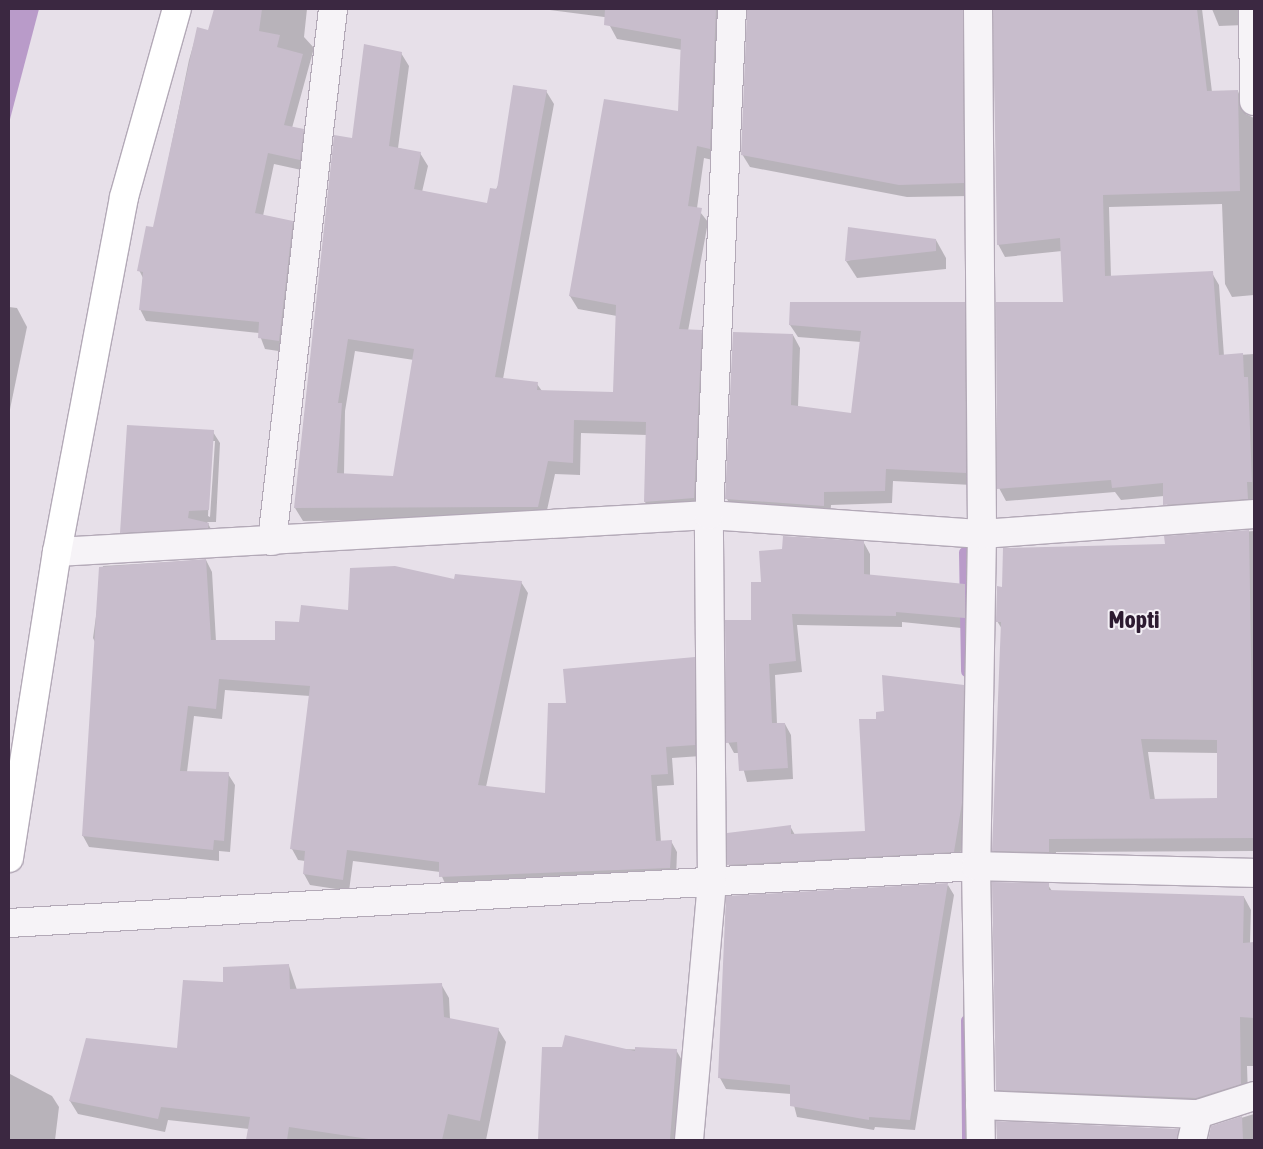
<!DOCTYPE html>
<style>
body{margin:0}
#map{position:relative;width:1263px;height:1149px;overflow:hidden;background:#e7e0e9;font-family:"Asap Condensed",sans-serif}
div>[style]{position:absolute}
.water>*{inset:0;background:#b99bc9}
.shadow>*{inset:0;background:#0003}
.stream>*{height:11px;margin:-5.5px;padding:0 5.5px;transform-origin:5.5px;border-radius:5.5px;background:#b99bc9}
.building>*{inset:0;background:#c8bdcc}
.roads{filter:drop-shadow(1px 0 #b3a9b7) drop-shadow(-1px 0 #b3a9b7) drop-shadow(0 1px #b3a9b7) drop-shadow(0 -1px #b3a9b7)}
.minor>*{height:28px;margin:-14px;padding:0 14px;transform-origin:14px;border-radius:14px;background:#f6f3f7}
.major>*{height:28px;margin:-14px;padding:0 14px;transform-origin:14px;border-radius:14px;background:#fff}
span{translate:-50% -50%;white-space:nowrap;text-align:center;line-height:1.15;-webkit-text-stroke:4px #f4f0f6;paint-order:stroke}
.town-label{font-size:24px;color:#2d1b31;font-weight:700}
.frame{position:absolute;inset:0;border:10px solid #3b2841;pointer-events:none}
</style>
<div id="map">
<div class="water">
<div style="clip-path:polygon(9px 9px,39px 9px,9px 123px)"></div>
</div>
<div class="shadow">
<div style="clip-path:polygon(215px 9px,307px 9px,304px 37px,314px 48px,292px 128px,303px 130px,309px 141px,306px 171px,274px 164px,263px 216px,292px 222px,299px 234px,285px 352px,265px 349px,259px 333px,146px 321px,140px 309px,143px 278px,139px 270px,154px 229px,189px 60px,198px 29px,209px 32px)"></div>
<div style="clip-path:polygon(evenodd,542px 9px,734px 9px,717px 161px,704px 158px,697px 208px,708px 222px,688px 331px,701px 332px,708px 344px,701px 511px,653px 515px,645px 502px,647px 435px,581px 433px,580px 475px,555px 474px,545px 519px,303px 521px,295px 508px,335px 136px,353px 140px,401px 53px,409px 66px,398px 148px,420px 153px,428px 166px,422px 192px,488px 205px,546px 91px,554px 104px,503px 379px,537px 384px,542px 391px,614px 393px,617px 316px,578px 309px,570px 296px,679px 112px,682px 50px,617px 39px,610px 26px,612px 18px,542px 9px,355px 351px,414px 360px,394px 477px,344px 475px,345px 411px,355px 351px)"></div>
<div style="clip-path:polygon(749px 9px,982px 9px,970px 196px,907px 197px,750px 167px,742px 154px)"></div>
<div style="clip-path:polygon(989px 9px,1202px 9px,1212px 92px,1238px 91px,1246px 114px,1254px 118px,1254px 295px,1232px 297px,1225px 284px,1222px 204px,1109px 207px,1111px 277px,1212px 273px,1219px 285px,1224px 356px,1254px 354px,1254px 511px,1172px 517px,1164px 496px,1121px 500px,1115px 492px,1006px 501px,999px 488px,1064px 303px,1062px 251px,1005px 257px,998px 244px,993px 11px)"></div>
<div style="clip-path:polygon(1212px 9px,1254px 9px,1244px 25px,1219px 26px)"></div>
<div style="clip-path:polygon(936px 240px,946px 258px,946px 269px,857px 278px,846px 261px)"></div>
<div style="clip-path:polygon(964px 303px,971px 316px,972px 485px,893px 481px,892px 503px,831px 505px,830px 519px,734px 511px,727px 499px,793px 335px,800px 348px,798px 407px,852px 414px,861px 342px,798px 337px,790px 325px)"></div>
<div style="clip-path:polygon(9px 307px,17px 308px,27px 327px,9px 414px)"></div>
<div style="clip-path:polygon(evenodd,213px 432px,220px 443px,216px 522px,207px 522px,215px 536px,129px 544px,122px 532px,213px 432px,212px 441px,215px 441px,210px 517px,208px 516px,212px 441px)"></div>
<div style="clip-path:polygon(evenodd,1254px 531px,1254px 851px,1056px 852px,1056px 865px,1001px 864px,993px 850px,1002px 629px,997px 621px,1003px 588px,1166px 546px,1166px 537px,1254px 531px,1148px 752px,1218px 753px,1218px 800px,1155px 800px,1148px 752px)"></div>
<div style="clip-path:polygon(864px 543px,870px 554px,870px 576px,965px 585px,971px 596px,971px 629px,902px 622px,902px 627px,797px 625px,802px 672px,775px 675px,777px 724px,785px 724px,791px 735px,793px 779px,747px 782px,739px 753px,734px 753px,728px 742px,762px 583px)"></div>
<div style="clip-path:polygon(206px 560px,212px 572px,216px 641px,277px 641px,300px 623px,454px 581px,521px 582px,528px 593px,486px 787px,546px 795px,567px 705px,694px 658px,700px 670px,701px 756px,672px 758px,674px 785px,657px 786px,661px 842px,671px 841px,677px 852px,676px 879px,447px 888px,440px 872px,353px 861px,349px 891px,310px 885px,304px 874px,305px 861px,298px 860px,292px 849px,310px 696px,225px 690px,222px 719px,194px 716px,187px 772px,228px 774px,235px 785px,230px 852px,219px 851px,219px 861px,89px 847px,83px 836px,97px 646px,93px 638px,103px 566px)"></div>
<div style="clip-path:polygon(963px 686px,969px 697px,967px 815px,959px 862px,735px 875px,729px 865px,790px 826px,795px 835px,866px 832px,877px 720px)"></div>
<div style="clip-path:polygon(948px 885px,954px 895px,915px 1130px,875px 1127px,874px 1130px,797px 1117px,791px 1094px,726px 1089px,720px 1078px)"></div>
<div style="clip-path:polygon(1048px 885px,1052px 891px,1244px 897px,1251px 910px,1250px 943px,1254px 943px,1254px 1066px,1247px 1066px,1248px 1096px,1204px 1111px,1004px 1102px,997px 1090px)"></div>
<div style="clip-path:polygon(289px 966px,297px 990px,441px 984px,449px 998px,450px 1019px,498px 1029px,506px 1042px,486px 1140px,247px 1140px,249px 1129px,168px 1120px,165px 1132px,78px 1114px,70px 1101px,178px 1049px,225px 984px)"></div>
<div style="clip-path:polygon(543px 1048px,676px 1050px,683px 1062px,677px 1140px,539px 1140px)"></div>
<div style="clip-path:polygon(10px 1074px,52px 1096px,59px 1107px,55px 1140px,9px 1140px)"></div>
<div style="clip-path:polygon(1254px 1114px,1254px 1140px,1209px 1140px,1212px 1127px)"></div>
<div style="clip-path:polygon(997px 1123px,1178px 1130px,1184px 1140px,997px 1140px)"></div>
</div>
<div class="stream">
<div style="left:964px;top:552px;width:119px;rotate:89deg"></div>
<div style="left:966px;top:1020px;width:120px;rotate:89.5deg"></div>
</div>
<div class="building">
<div style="clip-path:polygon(214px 9px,262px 9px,259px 31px,280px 35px,277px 47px,303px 54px,284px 125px,304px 129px,300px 160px,268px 153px,255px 213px,293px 221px,279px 341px,258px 338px,259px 322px,139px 310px,143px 272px,137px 271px,146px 226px,153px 227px,197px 27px,208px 30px)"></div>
<div style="clip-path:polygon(evenodd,605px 9px,716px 9px,710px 149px,697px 146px,688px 206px,702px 208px,679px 329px,702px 330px,694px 498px,644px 502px,646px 422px,574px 420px,573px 463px,548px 461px,538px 507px,294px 508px,334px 135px,352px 138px,364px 44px,402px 52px,389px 146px,421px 152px,414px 189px,487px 203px,490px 188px,497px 189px,513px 85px,547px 90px,495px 377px,538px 382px,537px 390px,613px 392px,616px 305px,569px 296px,604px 99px,678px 111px,681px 39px,604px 25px,605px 9px,348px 339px,414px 349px,393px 476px,337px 473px,342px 403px,338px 403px,348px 339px)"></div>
<div style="clip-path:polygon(747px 9px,963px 9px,964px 183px,899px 185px,741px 155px)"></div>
<div style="clip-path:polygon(993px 9px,1197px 9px,1207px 91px,1238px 90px,1240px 191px,1103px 195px,1105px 276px,1213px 271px,1219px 355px,1243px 353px,1244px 377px,1248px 377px,1252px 482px,1247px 482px,1248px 499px,1163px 505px,1163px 483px,1112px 488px,1111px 480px,997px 489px,996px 302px,1063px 302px,1060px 238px,997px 245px)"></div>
<div style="clip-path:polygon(848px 227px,936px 239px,936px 251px,845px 261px)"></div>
<div style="clip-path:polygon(790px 302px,965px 302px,966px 473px,886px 469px,885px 491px,824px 492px,824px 506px,725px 499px,733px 332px,793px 334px,791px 405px,851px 413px,861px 331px,789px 325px)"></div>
<div style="clip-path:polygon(127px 425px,214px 430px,209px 510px,189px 511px,188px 518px,209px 523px,208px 528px,120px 533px)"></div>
<div style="clip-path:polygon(evenodd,1249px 530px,1254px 838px,1049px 839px,1049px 852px,992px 851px,1001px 622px,996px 622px,997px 586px,1002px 587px,1003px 548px,1165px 544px,1164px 536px,1249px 530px,1141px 739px,1217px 740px,1217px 798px,1150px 799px,1141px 739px)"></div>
<div style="clip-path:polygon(783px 536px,864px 541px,864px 574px,965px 584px,965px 618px,896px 612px,896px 616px,792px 614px,796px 661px,769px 664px,772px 723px,785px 723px,788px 768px,739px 771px,737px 742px,726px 743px,725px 620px,751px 620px,751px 582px,761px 582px,759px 551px,782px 549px)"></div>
<div style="clip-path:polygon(206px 559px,211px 640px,275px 640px,275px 621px,299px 622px,301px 605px,348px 610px,350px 568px,395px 566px,454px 579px,455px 574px,522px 581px,478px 785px,545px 793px,548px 703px,566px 703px,563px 669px,695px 657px,695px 745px,666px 747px,668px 774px,651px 775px,656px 841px,672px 840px,670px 868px,439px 877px,439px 862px,347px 850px,343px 880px,303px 874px,305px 851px,290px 849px,310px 686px,219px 679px,216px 709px,188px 706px,180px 771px,229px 772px,224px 841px,214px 840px,213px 850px,82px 836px,99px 567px)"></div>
<div style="clip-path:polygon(882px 675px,964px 685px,962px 803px,954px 852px,727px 865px,727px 833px,791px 825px,791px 834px,865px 831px,859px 719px,876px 719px,876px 712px,884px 711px)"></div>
<div style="clip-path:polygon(992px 882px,1049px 883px,1049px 890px,1244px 896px,1243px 943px,1254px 942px,1254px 1018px,1240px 1017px,1241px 1084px,1196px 1098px,996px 1090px)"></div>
<div style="clip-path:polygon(948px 883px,910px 1120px,869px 1117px,869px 1120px,790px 1106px,790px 1085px,718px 1078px,726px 896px)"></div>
<div style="clip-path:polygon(289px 964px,290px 989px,442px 983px,444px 1017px,499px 1028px,480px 1121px,448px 1114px,442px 1140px,375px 1140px,289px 1127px,287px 1140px,246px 1140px,250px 1117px,161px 1107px,158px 1119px,69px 1101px,86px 1038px,177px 1048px,183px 980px,223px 982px,223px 967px)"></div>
<div style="clip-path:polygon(565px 1035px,635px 1051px,635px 1047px,677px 1049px,670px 1140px,538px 1140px,542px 1047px,562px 1047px)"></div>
<div style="clip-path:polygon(1242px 1116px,1243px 1140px,1208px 1140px,1211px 1126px)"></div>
<div style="clip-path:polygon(996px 1121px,1179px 1129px,1177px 1140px,997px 1140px)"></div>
</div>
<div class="roads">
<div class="minor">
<div style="left:1253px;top:9px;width:92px;rotate:89.4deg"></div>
<div style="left:978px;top:10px;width:524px;rotate:89.56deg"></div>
<div style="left:982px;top:534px;width:332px;rotate:91deg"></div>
<div style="left:976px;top:866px;width:274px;rotate:89deg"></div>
<div style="left:272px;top:541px;width:535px;rotate:-83.46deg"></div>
<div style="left:57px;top:552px;width:653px;rotate:-3.25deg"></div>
<div style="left:709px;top:515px;width:274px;rotate:4deg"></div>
<div style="left:982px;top:534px;width:273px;rotate:-4.2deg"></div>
<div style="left:9px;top:923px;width:969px;rotate:-3.37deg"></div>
<div style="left:976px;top:866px;width:278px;rotate:1.4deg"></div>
<div style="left:980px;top:1105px;width:218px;rotate:2.4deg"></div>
<div style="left:1198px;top:1114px;width:59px;rotate:-17.8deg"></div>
<div style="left:689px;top:1140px;width:259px;rotate:-84.9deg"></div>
<div style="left:712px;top:882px;width:367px;rotate:-90.5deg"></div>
<div style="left:709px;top:515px;width:507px;rotate:-87.4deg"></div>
<div style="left:1192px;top:1140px;width:27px;rotate:-77deg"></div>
</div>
<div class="major">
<div style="left:9px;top:858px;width:310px;rotate:-81.1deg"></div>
<div style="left:57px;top:552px;width:361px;rotate:-79.3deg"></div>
<div style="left:124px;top:197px;width:195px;rotate:-74.3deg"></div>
</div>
</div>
<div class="town-label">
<span style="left:1134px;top:620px">Mopti</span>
</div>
<div class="frame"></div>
</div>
